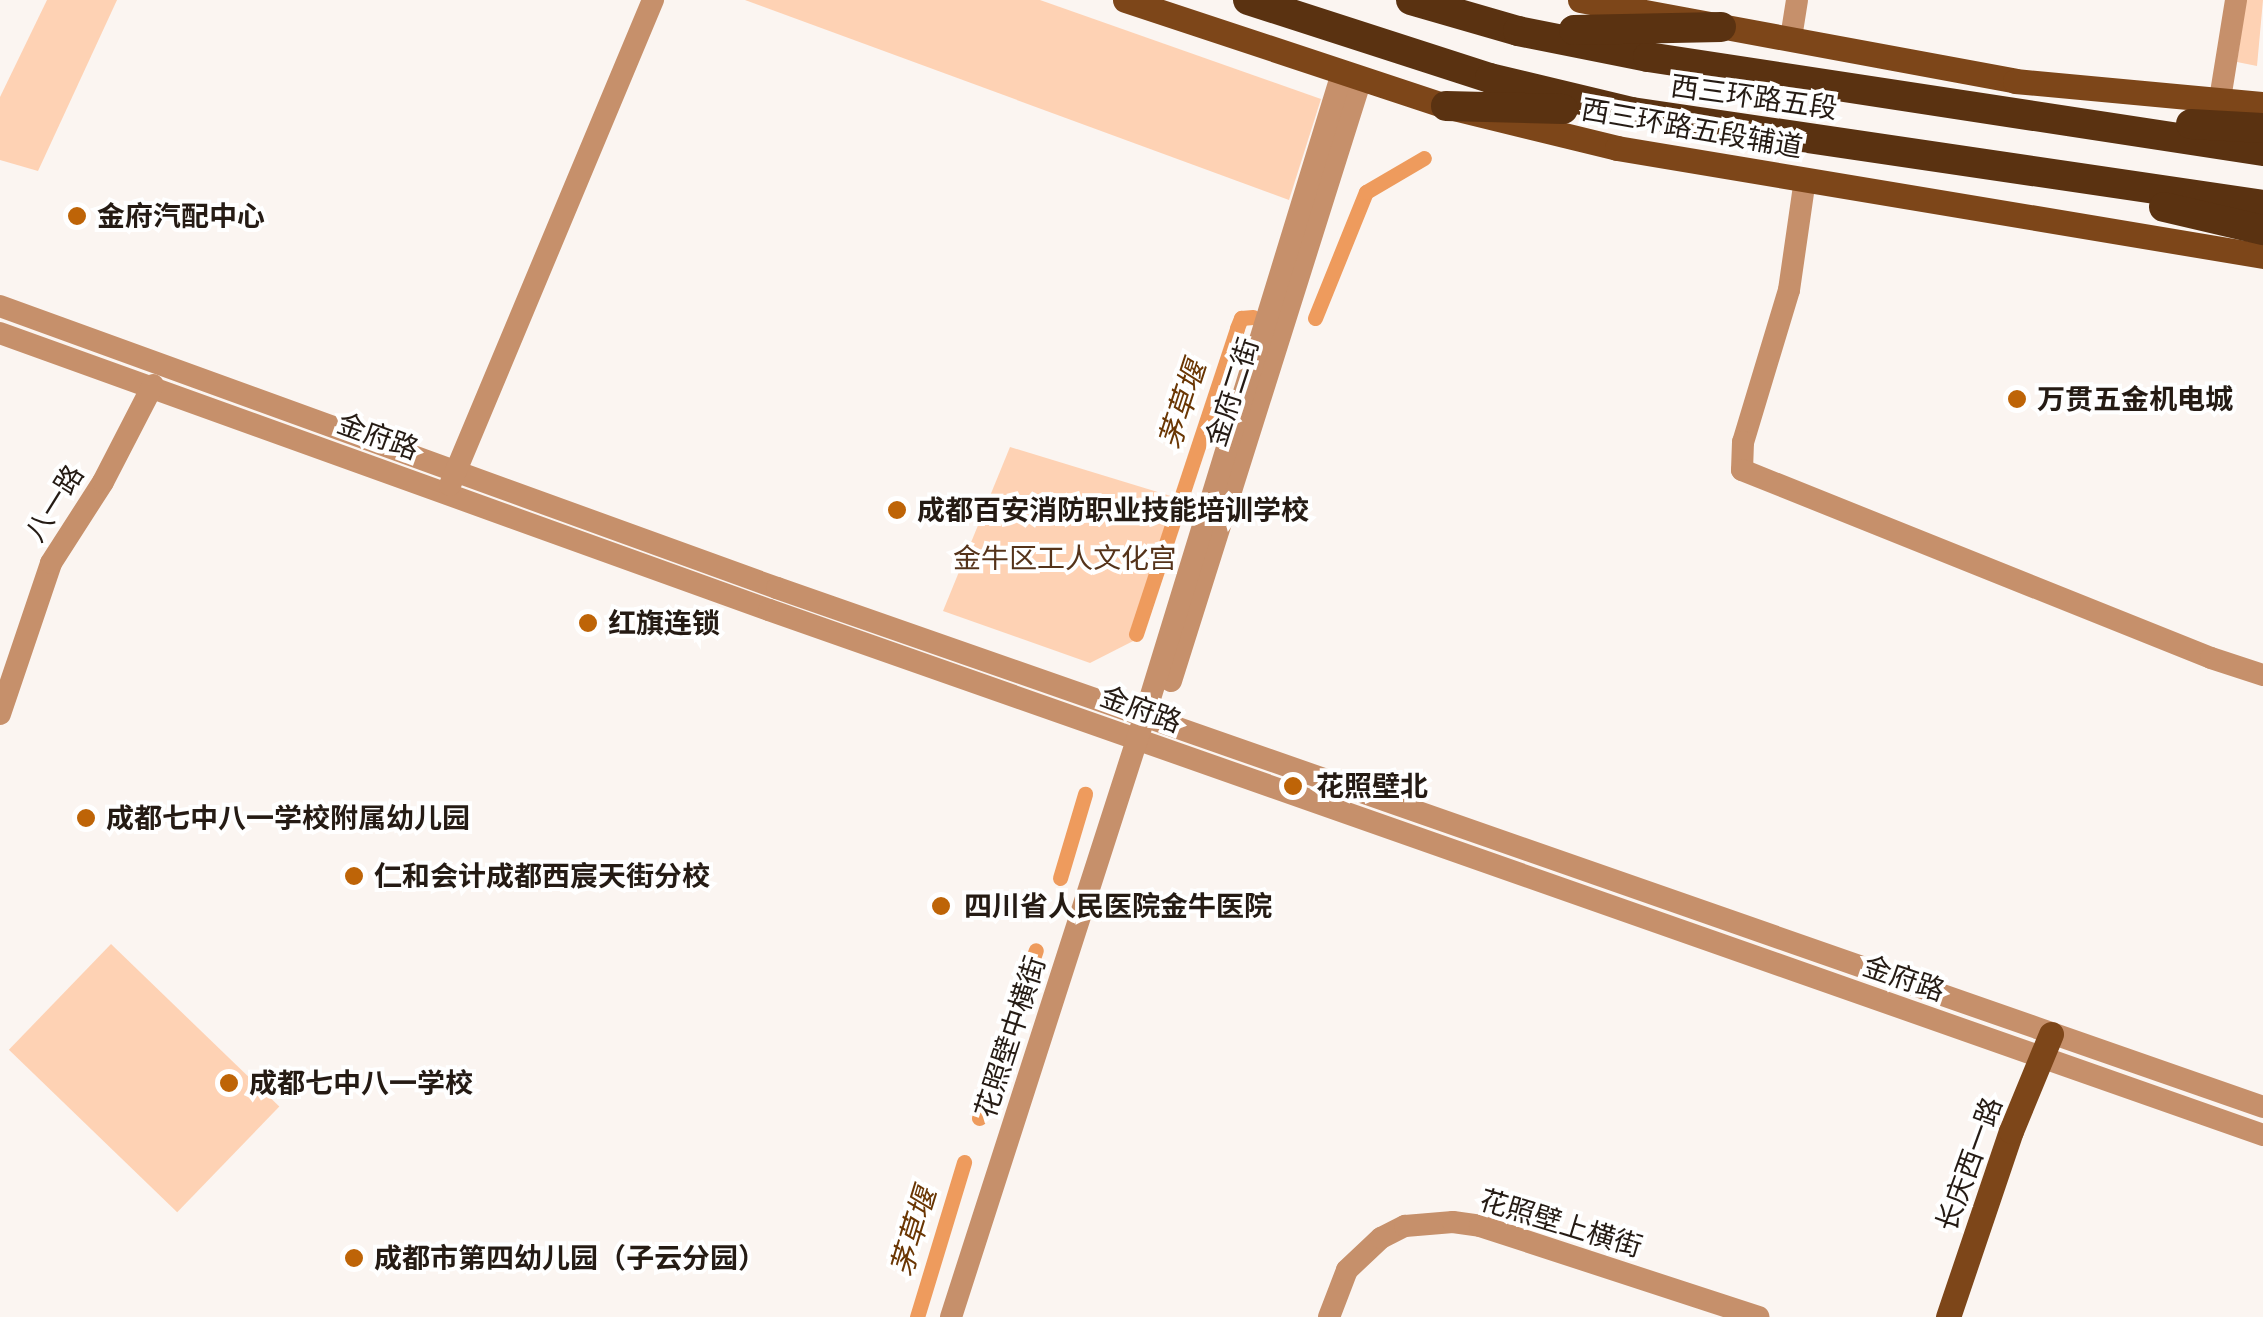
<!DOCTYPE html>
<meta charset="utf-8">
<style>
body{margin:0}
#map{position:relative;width:2263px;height:1317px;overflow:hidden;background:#fbf5f1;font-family:Montserrat,"Noto Sans SC",sans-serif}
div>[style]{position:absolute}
.green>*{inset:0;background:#fed2b4;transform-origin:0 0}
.canal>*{height:15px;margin:-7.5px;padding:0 7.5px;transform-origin:7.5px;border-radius:7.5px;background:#ee9b5d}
.minor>*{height:22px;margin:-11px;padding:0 11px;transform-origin:11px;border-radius:11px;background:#c6906b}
.major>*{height:25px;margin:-12.5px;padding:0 12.5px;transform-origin:12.5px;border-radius:12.5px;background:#7d4619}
.highway>*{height:30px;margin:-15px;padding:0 15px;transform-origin:15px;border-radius:15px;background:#5a3211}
.dots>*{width:28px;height:28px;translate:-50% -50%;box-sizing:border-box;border:5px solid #fff;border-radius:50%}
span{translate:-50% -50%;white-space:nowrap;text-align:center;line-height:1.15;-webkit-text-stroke:8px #fff;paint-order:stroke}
.street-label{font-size:28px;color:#251b14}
.poi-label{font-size:28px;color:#251b14;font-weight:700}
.left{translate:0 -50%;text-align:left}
.park-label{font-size:28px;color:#55331a}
.water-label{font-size:30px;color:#6a3603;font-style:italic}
</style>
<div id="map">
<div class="green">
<div style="clip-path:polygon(47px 0,117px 0,38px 171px,0 160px,0 97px)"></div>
<div style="clip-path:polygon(745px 0,1040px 0,1321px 99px,1289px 200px)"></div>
<div style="clip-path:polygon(2246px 0,2263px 0,2257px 66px,2237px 62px)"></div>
<div style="clip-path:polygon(1010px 447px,1174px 497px,1143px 636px,1090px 663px,943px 611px)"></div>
<div style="left:111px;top:944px;width:234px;height:147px;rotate:44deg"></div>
</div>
<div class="canal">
<div style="left:1315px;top:318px;width:136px;rotate:-68deg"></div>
<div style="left:1366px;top:192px;width:67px;rotate:-30.4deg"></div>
<div style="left:1136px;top:634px;width:322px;rotate:-71.7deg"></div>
<div style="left:1237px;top:328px;width:11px;rotate:-68deg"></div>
<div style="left:1241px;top:318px;width:12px;rotate:-5deg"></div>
<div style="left:1060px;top:878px;width:88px;rotate:-73.4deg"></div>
<div style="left:979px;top:1118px;width:177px;rotate:-71.3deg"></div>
<div style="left:917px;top:1317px;width:162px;rotate:-73.1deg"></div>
</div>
<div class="minor">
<div style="left:1791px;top:38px;width:38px;rotate:-81deg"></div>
<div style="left:2220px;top:99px;width:100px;rotate:-80.8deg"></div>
<div style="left:1805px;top:179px;width:112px;rotate:98.2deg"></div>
<div style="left:1789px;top:290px;width:159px;rotate:106.8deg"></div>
<div style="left:1743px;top:442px;width:28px;rotate:92deg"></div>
<div style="left:1742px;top:470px;width:505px;rotate:21.84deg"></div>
<div style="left:2211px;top:658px;width:55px;rotate:18.1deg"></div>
<div style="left:0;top:306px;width:827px;rotate:19.95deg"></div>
<div style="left:777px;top:588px;width:1574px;rotate:19.25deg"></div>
<div style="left:0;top:333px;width:817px;rotate:19.81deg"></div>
<div style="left:769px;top:610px;width:1584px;rotate:19.36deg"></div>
<div style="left:450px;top:485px;width:526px;rotate:-67.29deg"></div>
<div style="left:1171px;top:681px;width:631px;rotate:-72.48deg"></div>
<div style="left:0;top:714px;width:159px;rotate:-71.3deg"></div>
<div style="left:51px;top:563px;width:96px;rotate:-57.3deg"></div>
<div style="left:103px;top:482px;width:109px;rotate:-62.7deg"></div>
<div style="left:951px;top:1317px;width:629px;rotate:-72.14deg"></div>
<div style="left:1144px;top:718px;width:675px;rotate:-72.93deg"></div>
<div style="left:1329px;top:1317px;width:50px;rotate:-69deg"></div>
<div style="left:1347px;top:1270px;width:47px;rotate:-43.3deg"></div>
<div style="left:1381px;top:1238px;width:27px;rotate:-27deg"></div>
<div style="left:1405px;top:1226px;width:48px;rotate:-4.8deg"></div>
<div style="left:1453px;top:1222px;width:27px;rotate:8deg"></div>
<div style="left:1480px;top:1226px;width:293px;rotate:18.1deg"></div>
</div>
<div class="major">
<div style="left:1125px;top:0;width:338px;rotate:18.3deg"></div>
<div style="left:1446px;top:106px;width:176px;rotate:13.8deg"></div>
<div style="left:1617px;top:148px;width:655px;rotate:9.49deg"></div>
<div style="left:1580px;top:0;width:442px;rotate:10.5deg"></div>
<div style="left:2015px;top:81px;width:249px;rotate:5.3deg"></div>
<div style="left:1948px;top:1317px;width:196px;rotate:-71.3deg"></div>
<div style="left:2011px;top:1131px;width:105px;rotate:-67.6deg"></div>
</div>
<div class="highway">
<div style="left:1248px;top:0;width:254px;rotate:17.9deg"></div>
<div style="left:1490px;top:78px;width:146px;rotate:13.5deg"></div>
<div style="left:1632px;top:112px;width:638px;rotate:8.38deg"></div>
<div style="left:1411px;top:0;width:111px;rotate:16.2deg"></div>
<div style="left:1518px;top:31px;width:133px;rotate:11.3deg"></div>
<div style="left:1648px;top:57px;width:622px;rotate:8.69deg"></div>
<div style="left:1574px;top:30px;width:147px;rotate:-1.2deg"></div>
<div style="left:1446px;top:106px;width:117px;rotate:1.5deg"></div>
<div style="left:2191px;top:124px;width:72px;rotate:3.2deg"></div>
<div style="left:2164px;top:207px;width:102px;rotate:13.1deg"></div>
</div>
<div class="dots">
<div style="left:77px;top:216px;background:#be6407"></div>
<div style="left:2017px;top:399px;background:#be6407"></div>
<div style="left:897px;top:510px;background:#be6407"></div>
<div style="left:588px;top:623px;background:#be6407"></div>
<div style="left:1293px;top:786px;background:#be6407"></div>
<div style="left:86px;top:818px;background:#be6407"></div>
<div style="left:354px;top:876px;background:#be6407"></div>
<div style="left:941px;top:906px;background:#be6407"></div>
<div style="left:229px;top:1083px;background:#be6407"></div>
<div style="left:354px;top:1258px;background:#be6407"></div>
</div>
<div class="street-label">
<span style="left:1754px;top:97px;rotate:8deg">西三环路五段</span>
<span style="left:1692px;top:128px;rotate:10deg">西三环路五段辅道</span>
<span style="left:1232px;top:392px;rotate:-72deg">金府二街</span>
<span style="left:378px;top:436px;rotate:20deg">金府路</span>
<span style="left:54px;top:503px;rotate:-58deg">八一路</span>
<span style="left:1141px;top:709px;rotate:20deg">金府路</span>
<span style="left:1904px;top:978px;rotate:19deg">金府路</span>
<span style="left:1010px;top:1037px;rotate:-72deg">花照壁中横街</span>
<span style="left:1969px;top:1164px;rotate:-70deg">长庆西一路</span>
<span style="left:1561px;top:1223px;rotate:17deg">花照壁上横街</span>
</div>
<div class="poi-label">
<span class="left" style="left:97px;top:216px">金府汽配中心</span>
<span class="left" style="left:2037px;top:399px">万贯五金机电城</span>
<span class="left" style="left:917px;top:510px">成都百安消防职业技能培训学校</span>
<span class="left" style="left:608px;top:623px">红旗连锁</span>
<span class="left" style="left:1316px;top:786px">花照壁北</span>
<span class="left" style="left:106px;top:818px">成都七中八一学校附属幼儿园</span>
<span class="left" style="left:374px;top:876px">仁和会计成都西宸天街分校</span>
<span class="left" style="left:964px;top:906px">四川省人民医院金牛医院</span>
<span class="left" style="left:249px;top:1083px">成都七中八一学校</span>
<span class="left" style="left:374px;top:1258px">成都市第四幼儿园（子云分园）</span>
</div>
<div class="park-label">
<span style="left:1065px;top:558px">金牛区工人文化宫</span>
</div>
<div class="water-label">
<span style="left:1183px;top:405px;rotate:-72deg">茅草堰</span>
<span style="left:914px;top:1232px;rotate:-73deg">茅草堰</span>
</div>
</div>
